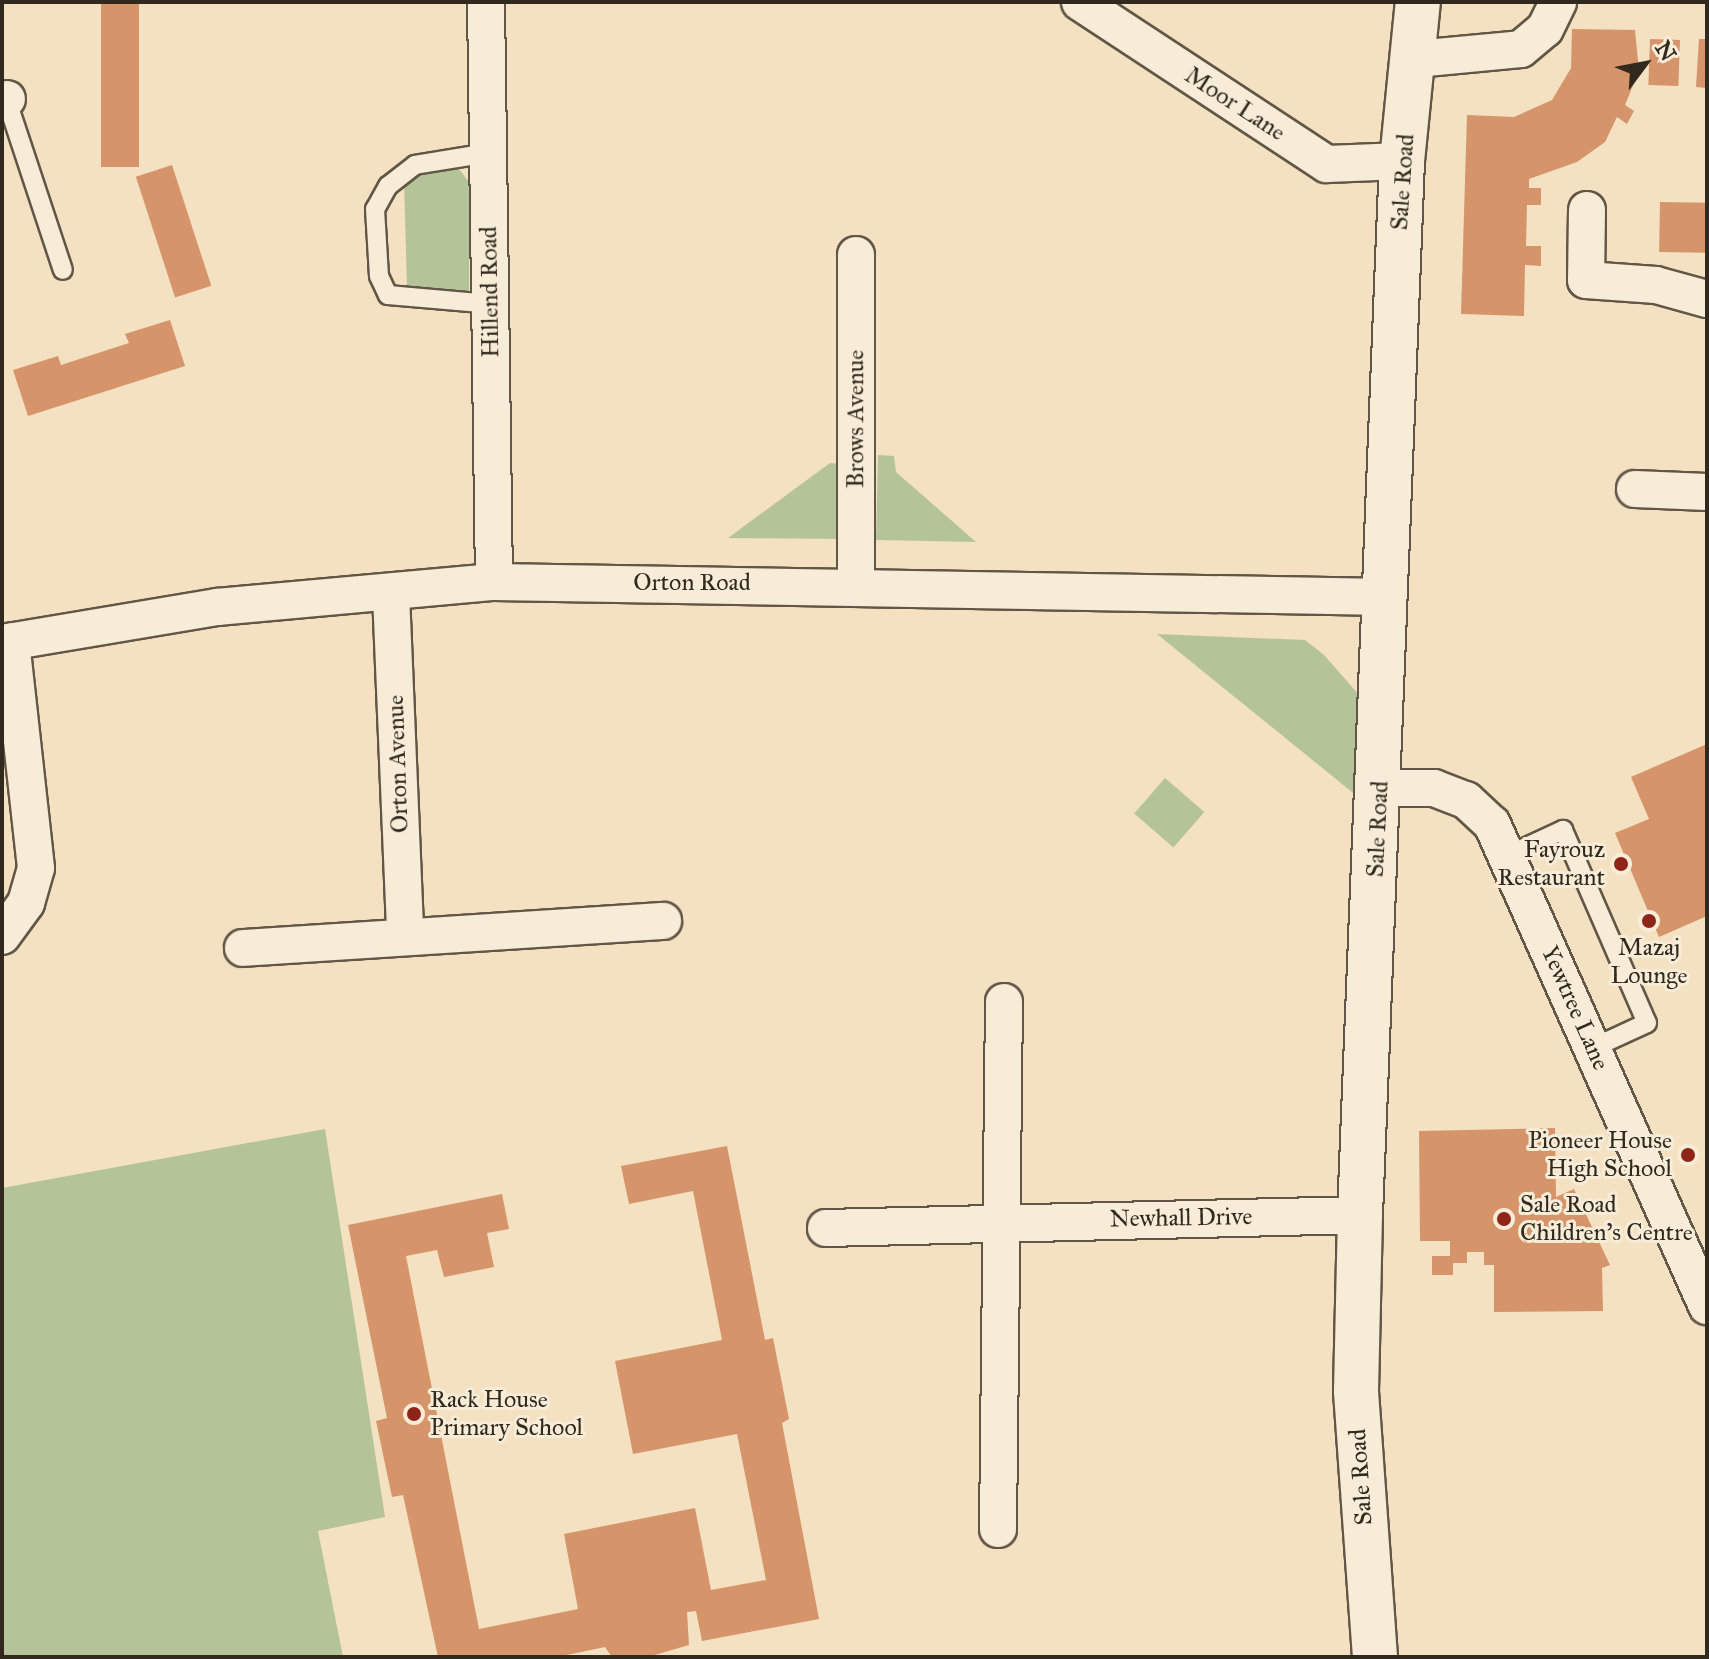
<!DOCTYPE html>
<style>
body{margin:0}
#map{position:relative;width:1709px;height:1659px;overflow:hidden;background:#f3e1c1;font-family:"IM FELL Great Primer",serif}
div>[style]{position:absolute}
.green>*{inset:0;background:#b5c498;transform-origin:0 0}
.building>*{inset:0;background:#d59469;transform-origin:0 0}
.roads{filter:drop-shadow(2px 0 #625746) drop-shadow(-2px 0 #625746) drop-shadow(0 2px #625746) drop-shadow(0 -2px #625746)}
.lane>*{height:18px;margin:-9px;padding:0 9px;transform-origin:9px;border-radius:9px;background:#f7ecd7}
.street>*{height:36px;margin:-18px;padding:0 18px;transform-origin:18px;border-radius:18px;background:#f7ecd7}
.secondary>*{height:44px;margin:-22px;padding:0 22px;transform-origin:22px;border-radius:22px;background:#f7ecd7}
.dots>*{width:22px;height:22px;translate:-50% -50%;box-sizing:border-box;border:4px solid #f7ecd7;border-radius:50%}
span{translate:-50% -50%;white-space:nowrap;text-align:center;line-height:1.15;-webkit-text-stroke:6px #f7ecd7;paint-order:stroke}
.street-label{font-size:24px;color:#31291d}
.poi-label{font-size:24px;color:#31291d}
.right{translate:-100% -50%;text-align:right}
.left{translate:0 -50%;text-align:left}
.frame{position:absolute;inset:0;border:4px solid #31291d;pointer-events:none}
.north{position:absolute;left:1605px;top:24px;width:80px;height:80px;-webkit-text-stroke:6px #f7ecd7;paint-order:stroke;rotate:58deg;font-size:22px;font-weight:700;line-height:32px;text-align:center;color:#31291d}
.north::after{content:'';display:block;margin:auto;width:28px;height:36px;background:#31291d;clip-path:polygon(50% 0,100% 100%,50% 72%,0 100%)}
</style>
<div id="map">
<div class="green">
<div style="clip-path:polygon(456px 165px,469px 182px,469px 293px,420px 297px,407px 287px,404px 179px,410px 171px)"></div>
<div style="clip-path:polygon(878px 455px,894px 456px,896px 472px,976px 542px,876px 540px)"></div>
<div style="clip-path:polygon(830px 463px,851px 465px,849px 539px,728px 538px)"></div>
<div style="clip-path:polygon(1157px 634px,1305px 640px,1324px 655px,1368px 705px,1363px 801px)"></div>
<div style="left:1165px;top:778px;width:52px;height:47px;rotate:41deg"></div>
<div style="clip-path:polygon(325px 1129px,385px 1517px,318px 1531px,343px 1657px,2px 1657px,2px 1188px)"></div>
</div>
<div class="building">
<div style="left:101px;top:2px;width:38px;height:165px"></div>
<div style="clip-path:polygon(1572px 29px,1635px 30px,1639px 71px,1625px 105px,1634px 111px,1627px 124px,1617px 117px,1605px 142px,1577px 162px,1529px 179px,1529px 188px,1541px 188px,1541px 205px,1527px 205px,1526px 246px,1541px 246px,1541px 266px,1525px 265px,1524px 316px,1461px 314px,1467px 115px,1514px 117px,1552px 100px,1571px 68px)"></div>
<div style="left:1650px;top:39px;width:30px;height:46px;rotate:2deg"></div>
<div style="clip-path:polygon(1699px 39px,1707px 39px,1707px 88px,1696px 87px)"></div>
<div style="left:172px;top:165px;width:127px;height:38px;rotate:72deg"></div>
<div style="left:1660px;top:202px;width:47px;height:50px;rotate:1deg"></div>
<div style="clip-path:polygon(170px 320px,185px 366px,28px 416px,13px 370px,58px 356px,61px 365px,129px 343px,125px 334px)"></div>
<div style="clip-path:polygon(1707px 744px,1707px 916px,1659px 937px,1615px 833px,1649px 819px,1631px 777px)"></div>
<div style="clip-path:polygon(1555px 1128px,1556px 1197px,1574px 1189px,1610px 1265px,1602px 1268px,1603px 1311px,1494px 1312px,1494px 1265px,1484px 1265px,1484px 1252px,1467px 1252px,1467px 1263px,1453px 1263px,1453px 1275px,1432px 1275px,1432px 1256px,1450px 1256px,1450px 1241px,1420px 1241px,1419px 1131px)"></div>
<div style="clip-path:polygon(727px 1146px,765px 1340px,773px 1338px,789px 1419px,782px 1423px,819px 1619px,702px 1641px,696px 1611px,687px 1612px,689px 1645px,648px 1657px,612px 1657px,605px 1647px,557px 1657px,438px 1657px,403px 1495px,392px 1497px,376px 1421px,387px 1418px,348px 1225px,502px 1194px,509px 1229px,487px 1233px,494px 1267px,444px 1277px,437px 1250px,406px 1256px,479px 1629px,578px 1609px,564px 1534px,695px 1508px,711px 1590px,766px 1580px,737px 1434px,633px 1454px,615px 1361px,722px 1340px,693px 1191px,629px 1204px,621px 1166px)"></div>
</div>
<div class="roads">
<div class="lane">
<div style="left:5px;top:95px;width:184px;rotate:71.7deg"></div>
<div style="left:488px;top:153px;width:74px;rotate:170.7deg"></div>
<div style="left:415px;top:165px;width:34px;rotate:142deg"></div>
<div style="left:388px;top:186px;width:26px;rotate:119deg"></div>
<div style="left:375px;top:209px;width:67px;rotate:86.6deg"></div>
<div style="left:379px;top:276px;width:21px;rotate:65deg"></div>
<div style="left:388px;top:295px;width:102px;rotate:5deg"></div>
<div style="left:1507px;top:856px;width:62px;rotate:-24.9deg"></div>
<div style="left:1563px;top:830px;width:210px;rotate:66.5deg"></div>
<div style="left:1647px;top:1023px;width:60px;rotate:155.2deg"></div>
</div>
<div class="street">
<div style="left:486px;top:2px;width:580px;rotate:89.21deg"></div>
<div style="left:1080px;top:2px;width:295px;rotate:33.3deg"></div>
<div style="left:1327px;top:164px;width:75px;rotate:-2.3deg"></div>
<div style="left:1416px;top:59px;width:105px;rotate:-5.4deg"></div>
<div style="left:1521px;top:49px;width:31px;rotate:-40deg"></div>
<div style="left:1545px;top:29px;width:30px;rotate:-64deg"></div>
<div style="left:2px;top:100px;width:5px;rotate:-11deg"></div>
<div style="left:1587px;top:210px;width:70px;rotate:90.8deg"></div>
<div style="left:1586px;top:280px;width:70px;rotate:4.1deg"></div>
<div style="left:1656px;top:285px;width:53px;rotate:15.4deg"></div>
<div style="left:1635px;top:489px;width:72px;rotate:2.4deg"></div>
<div style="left:856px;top:583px;width:328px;rotate:-90deg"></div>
<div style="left:391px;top:594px;width:340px;rotate:87.6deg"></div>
<div style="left:2px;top:643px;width:218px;rotate:-9.5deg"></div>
<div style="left:217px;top:607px;width:278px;rotate:-5.2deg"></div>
<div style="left:494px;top:582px;width:893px;rotate:0.96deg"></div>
<div style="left:1380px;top:788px;width:54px"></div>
<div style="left:1434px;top:788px;width:34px;rotate:21deg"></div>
<div style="left:1466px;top:800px;width:35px;rotate:43deg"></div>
<div style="left:1492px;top:824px;width:528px;rotate:65.96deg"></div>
<div style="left:2px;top:936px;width:41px;rotate:-54deg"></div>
<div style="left:26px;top:903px;width:36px;rotate:-74deg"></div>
<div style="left:36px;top:868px;width:228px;rotate:-96.3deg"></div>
<div style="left:243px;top:948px;width:421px;rotate:-3.7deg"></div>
<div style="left:826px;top:1228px;width:534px;rotate:-1.39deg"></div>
<div style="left:998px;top:1529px;width:527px;rotate:-89.35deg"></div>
</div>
<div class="secondary">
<div style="left:1375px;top:1657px;width:267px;rotate:-94.1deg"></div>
<div style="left:1356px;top:1391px;width:176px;rotate:-88.7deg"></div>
<div style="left:1360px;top:1215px;width:1055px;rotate:-87.72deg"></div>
<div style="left:1402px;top:161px;width:160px;rotate:-84.3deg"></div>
</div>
</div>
<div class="dots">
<div style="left:1621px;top:864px;background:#8f2418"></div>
<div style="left:1649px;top:921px;background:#8f2418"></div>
<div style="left:1688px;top:1155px;background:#8f2418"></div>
<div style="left:1504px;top:1219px;background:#8f2418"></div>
<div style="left:414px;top:1414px;background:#8f2418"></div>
</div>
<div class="street-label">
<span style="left:1235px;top:104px;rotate:33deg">Moor Lane</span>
<span style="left:1403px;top:182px;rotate:-86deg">Sale Road</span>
<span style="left:490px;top:292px;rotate:-91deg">Hillend Road</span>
<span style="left:856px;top:419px;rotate:-90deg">Brows Avenue</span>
<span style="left:692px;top:583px">Orton Road</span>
<span style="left:398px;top:764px;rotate:-92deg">Orton Avenue</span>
<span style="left:1378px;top:829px;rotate:-87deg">Sale Road</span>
<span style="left:1575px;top:1008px;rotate:66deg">Yewtree Lane</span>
<span style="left:1181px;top:1218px;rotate:-1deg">Newhall Drive</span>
<span style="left:1361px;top:1477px;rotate:-94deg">Sale Road</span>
</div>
<div class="poi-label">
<span class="right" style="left:1605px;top:864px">Fayrouz<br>Restaurant</span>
<span style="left:1649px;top:962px">Mazaj<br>Lounge</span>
<span class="right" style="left:1672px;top:1155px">Pioneer House<br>High School</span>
<span class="left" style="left:1520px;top:1219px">Sale Road<br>Children's Centre</span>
<span class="left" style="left:430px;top:1414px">Rack House<br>Primary School</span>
</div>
<div class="frame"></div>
<div class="north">N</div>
</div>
